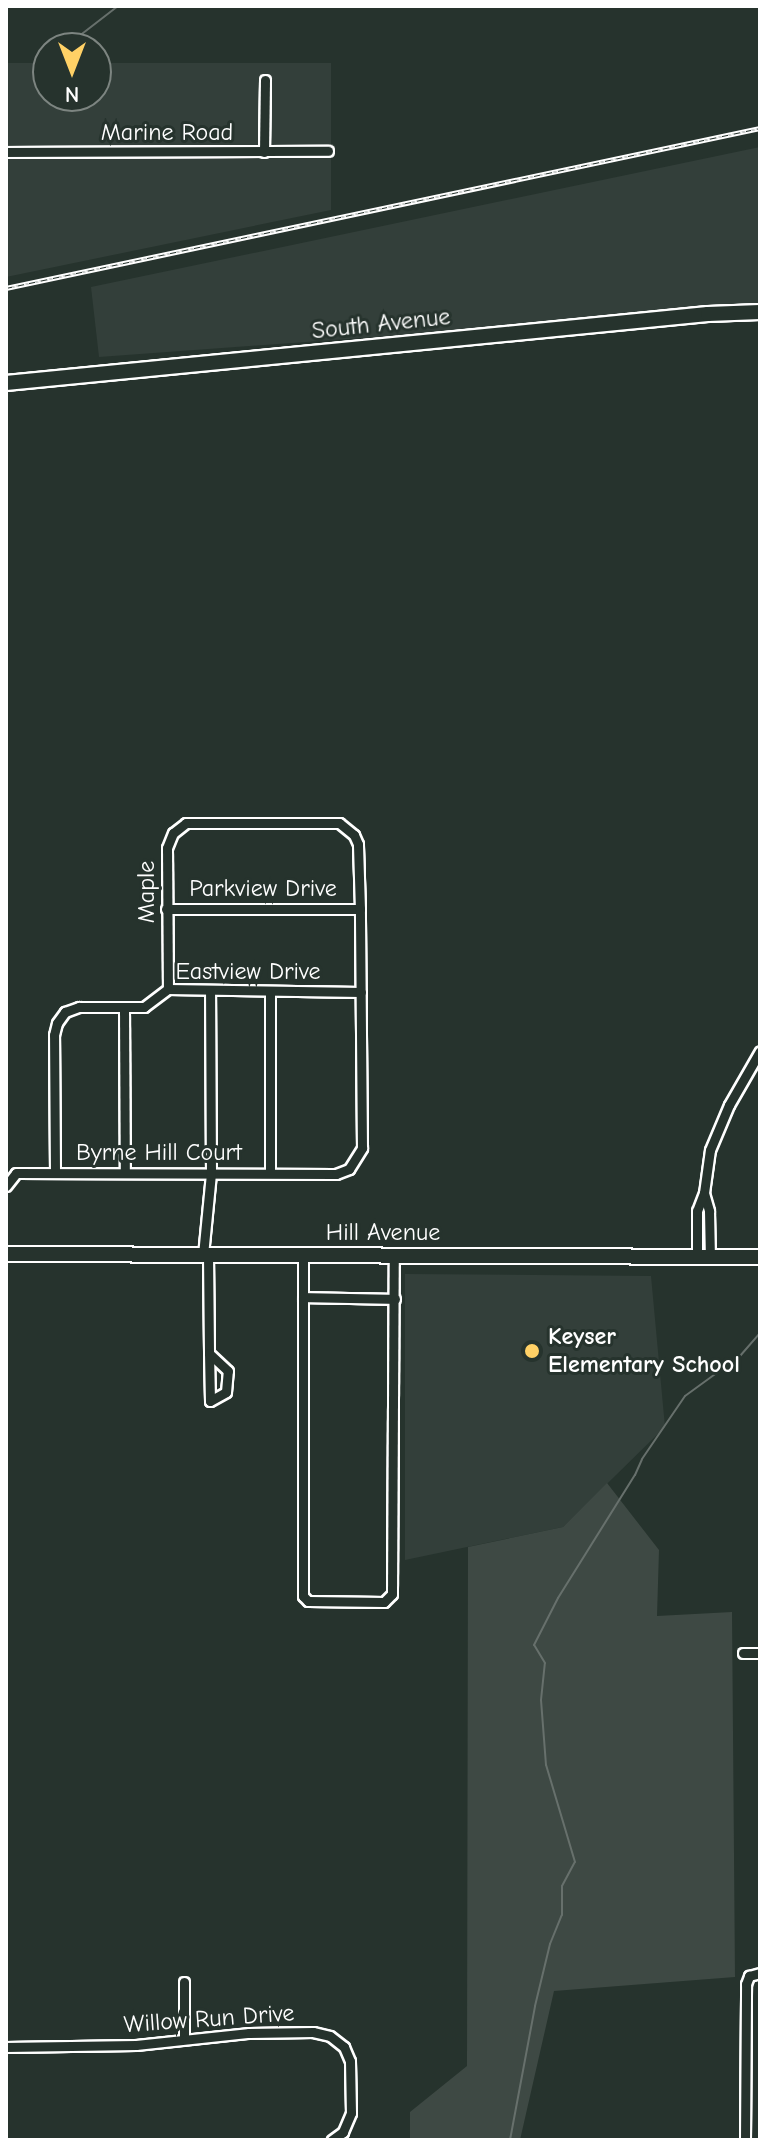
<!DOCTYPE html>
<style>
body{margin:0}
#map{position:relative;width:766px;height:2146px;overflow:hidden;background:#26332d;font-family:"Comic Neue",sans-serif}
div>[style]{position:absolute}
.built>*{inset:0;background:#333f3a}
.green>*{inset:0;background:#3e4944}
.stream>*{height:2px;margin:-1px;padding:0 1px;transform-origin:1px;border-radius:1px;background:#67706c}
.roads{filter:drop-shadow(2px 0 #fff) drop-shadow(-2px 0 #fff) drop-shadow(0 2px #fff) drop-shadow(0 -2px #fff)}
.street>*{height:9px;margin:-4.5px;padding:0 4.5px;transform-origin:4.5px;border-radius:4.5px;background:#26332d}
.secondary>*{height:14px;margin:-7px;padding:0 7px;transform-origin:7px;border-radius:7px;background:#26332d}
.rail>*{height:5px;margin-top:-2.5px;transform-origin:0;background:repeating-linear-gradient(90deg,#26332d 0 6px,#fff 0 12px);box-sizing:border-box;border-block:2px solid #fff}
.dots>*{width:22px;height:22px;translate:-50% -50%;box-sizing:border-box;border:4px solid #26332d;border-radius:50%}
span{translate:-50% -50%;white-space:nowrap;text-align:center;line-height:1.15;-webkit-text-stroke:6px #26332d;paint-order:stroke}
.street-label{font-size:24px;color:#fff}
.poi-label{font-size:24px;color:#fff;font-weight:700}
.left{translate:0 -50%;text-align:left}
.frame{position:absolute;inset:0;border:8px solid #fff;pointer-events:none}
.north{position:absolute;left:32px;top:32px;width:80px;height:80px;box-sizing:border-box;background:#26332d;border:2px solid #7d8581;border-radius:50%;rotate:180deg;font-size:22px;font-weight:700;line-height:32px;text-align:center;color:#fff}
.north::after{content:'';display:block;margin:auto;width:28px;height:36px;background:#ffd166;clip-path:polygon(50% 0,100% 100%,50% 72%,0 100%)}
</style>
<div id="map">
<div class="built">
<div style="clip-path:polygon(6px 63px,48px 63px,48px 96px,96px 96px,96px 63px,331px 63px,331px 210px,6px 277px)"></div>
<div style="clip-path:polygon(760px 147px,760px 309px,99px 357px,91px 287px)"></div>
<div style="clip-path:polygon(405px 1274px,651px 1276px,665px 1427px,563px 1527px,405px 1560px)"></div>
</div>
<div class="green">
<div style="clip-path:polygon(607px 1483px,659px 1550px,657px 1616px,732px 1612px,735px 1977px,554px 1991px,520px 2140px,410px 2140px,410px 2112px,467px 2066px,468px 1547px,563px 1527px)"></div>
</div>
<div class="stream">
<div style="left:65px;top:47px;width:67px;rotate:-37.7deg"></div>
<div style="left:510px;top:2140px;width:136px;rotate:-79.4deg"></div>
<div style="left:535px;top:2006px;width:64px;rotate:-76.4deg"></div>
<div style="left:550px;top:1944px;width:31px;rotate:-68deg"></div>
<div style="left:562px;top:1915px;width:29px;rotate:-90deg"></div>
<div style="left:562px;top:1886px;width:27px;rotate:-62deg"></div>
<div style="left:575px;top:1862px;width:101px;rotate:-106.6deg"></div>
<div style="left:546px;top:1765px;width:65px;rotate:-94.4deg"></div>
<div style="left:541px;top:1700px;width:37px;rotate:-84deg"></div>
<div style="left:545px;top:1663px;width:21px;rotate:-121deg"></div>
<div style="left:534px;top:1645px;width:53px;rotate:-62.9deg"></div>
<div style="left:558px;top:1598px;width:145px;rotate:-58deg"></div>
<div style="left:635px;top:1475px;width:17px;rotate:-66deg"></div>
<div style="left:642px;top:1459px;width:76px;rotate:-55.7deg"></div>
<div style="left:685px;top:1396px;width:68px;rotate:-36deg"></div>
<div style="left:740px;top:1356px;width:30px;rotate:-49deg"></div>
</div>
<div class="roads">
<div class="street">
<div style="left:6px;top:152px;width:322px;rotate:-0.2deg"></div>
<div style="left:264px;top:152px;width:72px;rotate:-89.2deg"></div>
<div style="left:166px;top:909px;width:194px"></div>
<div style="left:270px;top:992px;width:181px;rotate:90deg"></div>
<div style="left:124px;top:1008px;width:164px;rotate:89.7deg"></div>
<div style="left:55px;top:1172px;width:137px;rotate:-90.4deg"></div>
<div style="left:54px;top:1035px;width:12px;rotate:-76deg"></div>
<div style="left:57px;top:1023px;width:14px;rotate:-54deg"></div>
<div style="left:65px;top:1012px;width:15px;rotate:-20deg"></div>
<div style="left:79px;top:1007px;width:65px"></div>
<div style="left:144px;top:1007px;width:30px;rotate:-37deg"></div>
<div style="left:168px;top:989px;width:193px;rotate:0.9deg"></div>
<div style="left:6px;top:1186px;width:16px;rotate:-52deg"></div>
<div style="left:16px;top:1173px;width:320px;rotate:0.2deg"></div>
<div style="left:336px;top:1174px;width:14px;rotate:-21deg"></div>
<div style="left:349px;top:1169px;width:25px;rotate:-58deg"></div>
<div style="left:362px;top:1148px;width:239px;rotate:-90.5deg"></div>
<div style="left:360px;top:909px;width:65px;rotate:-91.8deg"></div>
<div style="left:358px;top:844px;width:10px;rotate:-114deg"></div>
<div style="left:354px;top:835px;width:19px;rotate:-141deg"></div>
<div style="left:339px;top:823px;width:153px;rotate:180deg"></div>
<div style="left:186px;top:823px;width:16px;rotate:142deg"></div>
<div style="left:173px;top:833px;width:16px;rotate:112deg"></div>
<div style="left:167px;top:848px;width:141px;rotate:89.6deg"></div>
<div style="left:704px;top:1193px;width:19px;rotate:74deg"></div>
<div style="left:709px;top:1211px;width:46px;rotate:88.8deg"></div>
<div style="left:203px;top:1255px;width:81px;rotate:-84.4deg"></div>
<div style="left:211px;top:1174px;width:183px;rotate:-90.3deg"></div>
<div style="left:208px;top:1255px;width:98px;rotate:89.4deg"></div>
<div style="left:209px;top:1353px;width:48px;rotate:88.8deg"></div>
<div style="left:210px;top:1401px;width:18px;rotate:-29deg"></div>
<div style="left:226px;top:1392px;width:21px;rotate:-85deg"></div>
<div style="left:228px;top:1371px;width:26px;rotate:-137deg"></div>
<div style="left:303px;top:1255px;width:341px;rotate:90deg"></div>
<div style="left:303px;top:1596px;width:7px;rotate:45deg"></div>
<div style="left:308px;top:1601px;width:76px;rotate:0.8deg"></div>
<div style="left:384px;top:1602px;width:11px;rotate:-45deg"></div>
<div style="left:392px;top:1594px;width:338px;rotate:-89.7deg"></div>
<div style="left:697px;top:1257px;width:46px;rotate:-90deg"></div>
<div style="left:697px;top:1211px;width:19px;rotate:-69deg"></div>
<div style="left:704px;top:1193px;width:43px;rotate:-82.1deg"></div>
<div style="left:710px;top:1150px;width:49px;rotate:-67.1deg"></div>
<div style="left:729px;top:1105px;width:62px;rotate:-60.1deg"></div>
<div style="left:303px;top:1297px;width:92px;rotate:1.2deg"></div>
<div style="left:743px;top:1653px;width:17px"></div>
<div style="left:184px;top:2038px;width:56px;rotate:-90deg"></div>
<div style="left:6px;top:2047px;width:130px;rotate:-0.9deg"></div>
<div style="left:136px;top:2045px;width:114px;rotate:-6.1deg"></div>
<div style="left:249px;top:2033px;width:64px;rotate:-0.9deg"></div>
<div style="left:313px;top:2032px;width:17px;rotate:13deg"></div>
<div style="left:330px;top:2036px;width:18px;rotate:38deg"></div>
<div style="left:344px;top:2047px;width:15px;rotate:67deg"></div>
<div style="left:350px;top:2061px;width:52px;rotate:88.9deg"></div>
<div style="left:351px;top:2113px;width:21px;rotate:113deg"></div>
<div style="left:343px;top:2132px;width:14px;rotate:144deg"></div>
<div style="left:745px;top:2140px;width:156px;rotate:-89.6deg"></div>
<div style="left:746px;top:1984px;width:9px;rotate:-69deg"></div>
<div style="left:749px;top:1976px;width:11px;rotate:-15deg"></div>
</div>
<div class="secondary">
<div style="left:6px;top:383px;width:705px;rotate:-5.61deg"></div>
<div style="left:708px;top:314px;width:52px;rotate:-2.2deg"></div>
<div style="left:6px;top:1254px;width:754px;rotate:0.23deg"></div>
</div>
</div>
<div class="rail">
<div style="left:6px;top:288px;width:771px;rotate:-11.98deg"></div>
</div>
<div class="dots">
<div style="left:532px;top:1351px;background:#ffd166"></div>
</div>
<div class="street-label">
<span style="left:167px;top:133px">Marine Road</span>
<span style="left:381px;top:324px;rotate:-6deg">South Avenue</span>
<span style="left:263px;top:889px">Parkview Drive</span>
<span style="left:147px;top:892px;rotate:-90deg">Maple</span>
<span style="left:248px;top:972px">Eastview Drive</span>
<span style="left:159px;top:1153px">Byrne Hill Court</span>
<span style="left:383px;top:1233px">Hill Avenue</span>
<span style="left:209px;top:2019px;rotate:-4deg">Willow Run Drive</span>
</div>
<div class="poi-label">
<span class="left" style="left:548px;top:1351px">Keyser<br>Elementary School</span>
</div>
<div class="frame"></div>
<div class="north">N</div>
</div>
